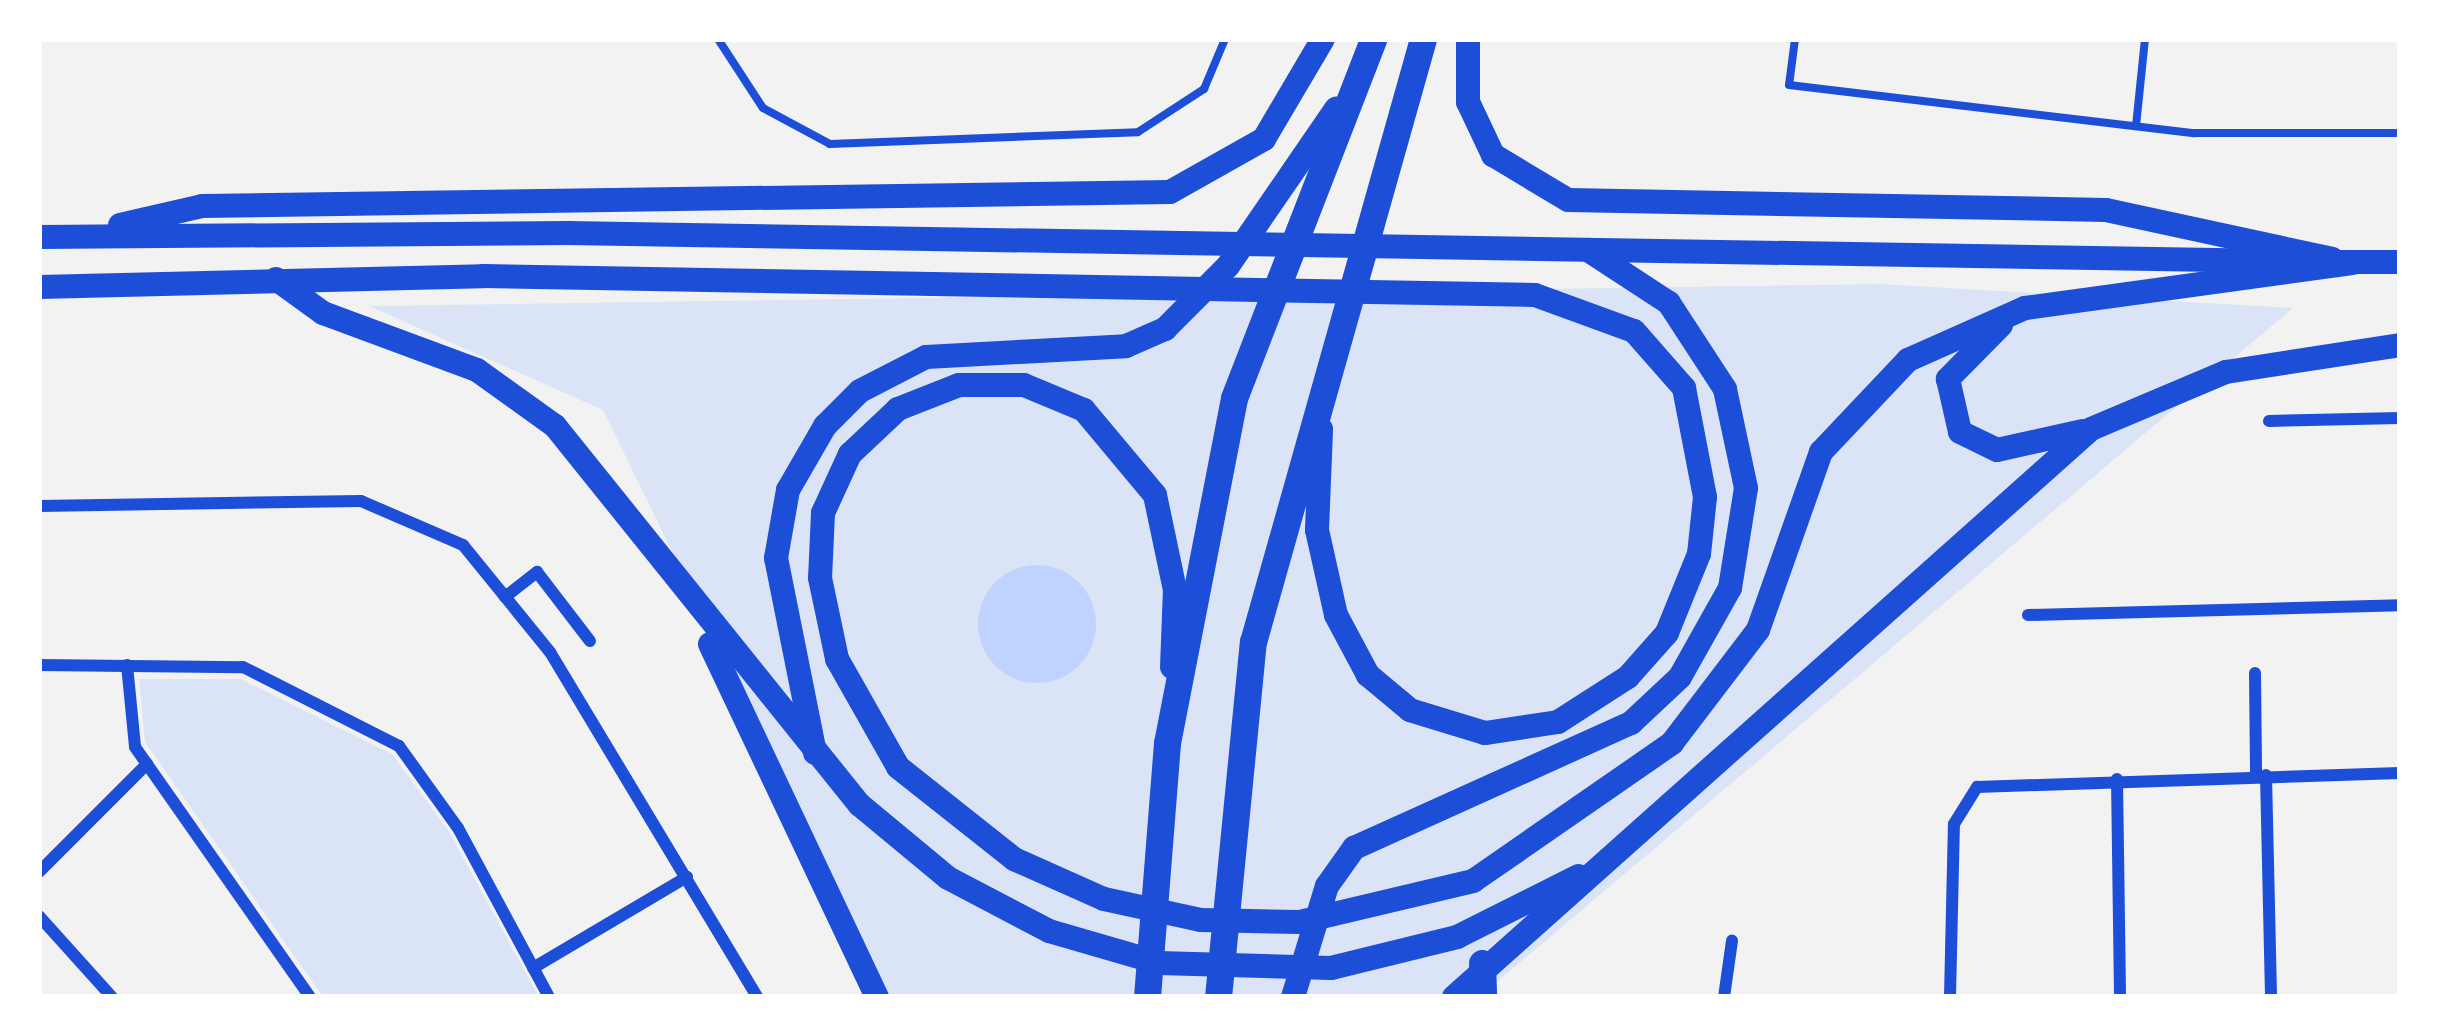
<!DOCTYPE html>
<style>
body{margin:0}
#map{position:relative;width:2439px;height:1036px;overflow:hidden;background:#f2f2f2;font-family:"Zilla Slab",serif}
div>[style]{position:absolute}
.green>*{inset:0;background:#dbe4f7}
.water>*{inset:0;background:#bfd3fe}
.round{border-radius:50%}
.service>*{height:8px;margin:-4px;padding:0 4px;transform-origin:4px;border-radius:4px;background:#1d4ed8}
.minor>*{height:12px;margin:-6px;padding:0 6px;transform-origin:6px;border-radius:6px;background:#1d4ed8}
.primary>*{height:24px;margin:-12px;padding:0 12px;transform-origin:12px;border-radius:12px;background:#1d4ed8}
.trunk>*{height:27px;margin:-13.5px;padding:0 13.5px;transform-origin:13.5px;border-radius:13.5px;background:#1d4ed8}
span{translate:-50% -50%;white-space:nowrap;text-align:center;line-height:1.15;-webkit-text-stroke:9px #fff;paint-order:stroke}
.frame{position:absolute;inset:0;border:42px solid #fff;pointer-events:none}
</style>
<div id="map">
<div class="green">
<div style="clip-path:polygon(1881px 284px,2293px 308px,1479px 997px,889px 997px,603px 410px,369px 306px)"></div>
<div style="clip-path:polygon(139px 679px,241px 679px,392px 754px,448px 830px,539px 997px,323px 997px,145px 742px)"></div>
</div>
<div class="water">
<div class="round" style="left:978px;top:565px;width:118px;height:118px"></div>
</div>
<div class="service">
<div style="left:718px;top:39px;width:82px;rotate:56.9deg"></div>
<div style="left:763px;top:108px;width:76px;rotate:28.2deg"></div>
<div style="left:830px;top:144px;width:308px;rotate:-2.2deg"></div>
<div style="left:1138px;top:132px;width:79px;rotate:-33.1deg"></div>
<div style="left:1204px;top:89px;width:54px;rotate:-67.2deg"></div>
<div style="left:1795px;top:39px;width:46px;rotate:97.4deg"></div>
<div style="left:1789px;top:85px;width:408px;rotate:6.8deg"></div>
<div style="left:2194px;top:133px;width:206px"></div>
<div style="left:2136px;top:126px;width:87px;rotate:-84.1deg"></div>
</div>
<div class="minor">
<div style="left:2269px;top:421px;width:131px;rotate:-1.3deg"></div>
<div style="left:39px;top:506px;width:322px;rotate:-0.9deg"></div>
<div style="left:361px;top:501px;width:111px;rotate:23.3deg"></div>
<div style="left:463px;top:545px;width:138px;rotate:50.9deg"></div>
<div style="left:550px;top:652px;width:402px;rotate:59deg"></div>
<div style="left:505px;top:597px;width:41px;rotate:-38deg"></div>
<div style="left:537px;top:572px;width:87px;rotate:52.5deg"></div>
<div style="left:2028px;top:615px;width:372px;rotate:-1.5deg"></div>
<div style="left:39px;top:665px;width:204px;rotate:0.6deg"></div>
<div style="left:243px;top:667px;width:175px;rotate:26.9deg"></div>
<div style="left:399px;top:746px;width:101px;rotate:54.3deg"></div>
<div style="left:458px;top:828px;width:192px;rotate:61.7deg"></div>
<div style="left:127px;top:665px;width:82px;rotate:84.4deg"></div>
<div style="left:135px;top:747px;width:305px;rotate:55deg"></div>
<div style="left:2255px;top:673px;width:102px;rotate:89.4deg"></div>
<div style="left:2266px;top:775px;width:222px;rotate:88.7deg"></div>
<div style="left:2117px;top:779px;width:218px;rotate:89.2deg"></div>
<div style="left:39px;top:872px;width:153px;rotate:-45deg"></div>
<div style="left:39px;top:916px;width:109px;rotate:48deg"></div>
<div style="left:533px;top:968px;width:179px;rotate:-30.6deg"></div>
<div style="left:1724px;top:997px;width:57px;rotate:-81.9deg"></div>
<div style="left:1950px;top:997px;width:173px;rotate:-88.7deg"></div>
<div style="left:1954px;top:824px;width:44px;rotate:-58.1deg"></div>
<div style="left:1977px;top:787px;width:423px;rotate:-1.9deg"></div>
</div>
<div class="primary">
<div style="left:1468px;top:39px;width:63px;rotate:90deg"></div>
<div style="left:1468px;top:102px;width:59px;rotate:64.7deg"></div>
<div style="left:1493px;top:155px;width:87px;rotate:31deg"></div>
<div style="left:1568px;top:200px;width:538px;rotate:1.06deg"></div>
<div style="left:2106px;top:210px;width:231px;rotate:12.2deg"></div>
<div style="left:120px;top:225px;width:84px;rotate:-13deg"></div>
<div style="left:202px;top:206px;width:968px;rotate:-0.83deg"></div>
<div style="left:1170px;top:192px;width:108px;rotate:-29.4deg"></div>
<div style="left:1264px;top:139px;width:116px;rotate:-59.5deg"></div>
<div style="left:39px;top:237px;width:529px;rotate:-0.43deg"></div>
<div style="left:568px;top:233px;width:1710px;rotate:0.94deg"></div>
<div style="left:2336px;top:262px;width:64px"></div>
<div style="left:276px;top:279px;width:58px;rotate:35.9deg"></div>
<div style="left:323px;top:313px;width:164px;rotate:20.3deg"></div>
<div style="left:477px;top:370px;width:96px;rotate:35.7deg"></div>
<div style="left:555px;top:426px;width:486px;rotate:51.2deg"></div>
<div style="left:860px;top:805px;width:114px;rotate:39.7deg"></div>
<div style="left:948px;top:878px;width:114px;rotate:27.7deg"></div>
<div style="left:1049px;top:931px;width:115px;rotate:16.2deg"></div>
<div style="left:1159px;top:963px;width:172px;rotate:1.7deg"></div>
<div style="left:1331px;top:968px;width:130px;rotate:-13.8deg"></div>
<div style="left:1457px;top:937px;width:136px;rotate:-26.6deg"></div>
<div style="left:39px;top:287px;width:444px;rotate:-1.4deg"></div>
<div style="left:483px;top:276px;width:1052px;rotate:1.03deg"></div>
<div style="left:1535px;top:295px;width:105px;rotate:20deg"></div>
<div style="left:1634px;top:331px;width:76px;rotate:48.7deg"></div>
<div style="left:1684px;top:388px;width:111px;rotate:79.1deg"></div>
<div style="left:1705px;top:497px;width:57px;rotate:96deg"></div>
<div style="left:1699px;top:554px;width:85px;rotate:112.1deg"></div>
<div style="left:1667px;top:633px;width:59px;rotate:131.6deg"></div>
<div style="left:1628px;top:677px;width:83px;rotate:147.3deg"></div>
<div style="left:1558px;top:722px;width:74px;rotate:171.4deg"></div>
<div style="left:1485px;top:733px;width:78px;rotate:-163deg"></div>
<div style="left:1410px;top:710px;width:55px;rotate:-140.2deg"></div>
<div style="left:1368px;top:675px;width:68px;rotate:-118.1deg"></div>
<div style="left:1336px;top:615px;width:87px;rotate:-102.6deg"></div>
<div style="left:1317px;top:530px;width:101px;rotate:-87.7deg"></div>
<div style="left:2001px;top:325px;width:76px;rotate:134.5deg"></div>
<div style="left:1948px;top:379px;width:54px;rotate:77.2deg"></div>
<div style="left:1960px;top:432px;width:41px;rotate:25.9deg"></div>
<div style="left:1997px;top:450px;width:88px;rotate:-12.5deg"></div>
<div style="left:710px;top:644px;width:391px;rotate:64.7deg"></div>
<div style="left:1172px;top:667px;width:77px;rotate:-87.8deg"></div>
<div style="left:1175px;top:590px;width:97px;rotate:-101.9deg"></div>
<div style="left:1155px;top:495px;width:111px;rotate:-129.9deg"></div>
<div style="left:1084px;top:410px;width:65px;rotate:-157.4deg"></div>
<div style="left:1024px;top:385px;width:65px;rotate:180deg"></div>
<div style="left:959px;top:385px;width:66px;rotate:158.5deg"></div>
<div style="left:898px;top:409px;width:66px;rotate:136.8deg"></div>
<div style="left:850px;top:454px;width:65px;rotate:114.6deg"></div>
<div style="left:823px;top:513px;width:65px;rotate:92.6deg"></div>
<div style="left:820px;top:578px;width:83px;rotate:78.1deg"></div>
<div style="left:837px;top:659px;width:124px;rotate:60.5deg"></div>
<div style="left:898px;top:767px;width:148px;rotate:38.4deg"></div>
<div style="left:1014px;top:859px;width:98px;rotate:24deg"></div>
<div style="left:1104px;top:899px;width:99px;rotate:12.2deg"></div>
<div style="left:1201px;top:920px;width:99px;rotate:1.2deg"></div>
<div style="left:1300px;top:922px;width:178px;rotate:-13.3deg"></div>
<div style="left:1473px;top:881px;width:242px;rotate:-34.7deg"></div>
<div style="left:1672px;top:743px;width:142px;rotate:-52.7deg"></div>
<div style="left:1758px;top:630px;width:189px;rotate:-70.5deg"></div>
<div style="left:1821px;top:452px;width:127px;rotate:-46.6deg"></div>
<div style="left:1908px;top:360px;width:128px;rotate:-24deg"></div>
<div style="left:2025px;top:308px;width:330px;rotate:-7.8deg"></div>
<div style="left:815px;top:753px;width:199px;rotate:-101.3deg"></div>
<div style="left:776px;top:558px;width:69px;rotate:-80deg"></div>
<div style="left:788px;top:490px;width:74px;rotate:-60deg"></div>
<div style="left:825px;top:426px;width:49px;rotate:-45deg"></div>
<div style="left:860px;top:391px;width:74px;rotate:-27.3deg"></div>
<div style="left:926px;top:357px;width:200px;rotate:-3.1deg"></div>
<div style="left:1126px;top:346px;width:43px;rotate:-23.6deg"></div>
<div style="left:1165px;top:329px;width:89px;rotate:-45deg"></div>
<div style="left:1228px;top:266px;width:191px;rotate:-55.5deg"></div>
<div style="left:1293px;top:997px;width:116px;rotate:-73deg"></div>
<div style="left:1327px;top:886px;width:47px;rotate:-54.6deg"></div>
<div style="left:1354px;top:848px;width:304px;rotate:-24.3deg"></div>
<div style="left:1631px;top:723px;width:67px;rotate:-43.2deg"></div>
<div style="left:1680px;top:677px;width:102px;rotate:-60.7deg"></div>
<div style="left:1730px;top:588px;width:101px;rotate:-80.9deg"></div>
<div style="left:1746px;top:488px;width:101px;rotate:-102deg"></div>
<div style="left:1725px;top:389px;width:103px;rotate:-123.1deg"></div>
<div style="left:1669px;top:303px;width:97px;rotate:-146.8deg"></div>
<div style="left:1454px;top:997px;width:853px;rotate:-41.72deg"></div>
<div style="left:2091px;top:429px;width:147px;rotate:-22.9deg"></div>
<div style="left:2226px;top:372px;width:176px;rotate:-8.8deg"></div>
</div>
<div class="trunk">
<div style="left:1482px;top:963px;width:34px;rotate:88deg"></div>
<div style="left:1147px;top:997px;width:255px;rotate:-85.5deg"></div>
<div style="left:1167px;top:743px;width:351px;rotate:-79deg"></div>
<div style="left:1234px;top:398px;width:385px;rotate:-68.8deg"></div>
<div style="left:1218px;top:997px;width:357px;rotate:-84.4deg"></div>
<div style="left:1253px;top:642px;width:627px;rotate:-74.26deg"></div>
</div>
<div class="frame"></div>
</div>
